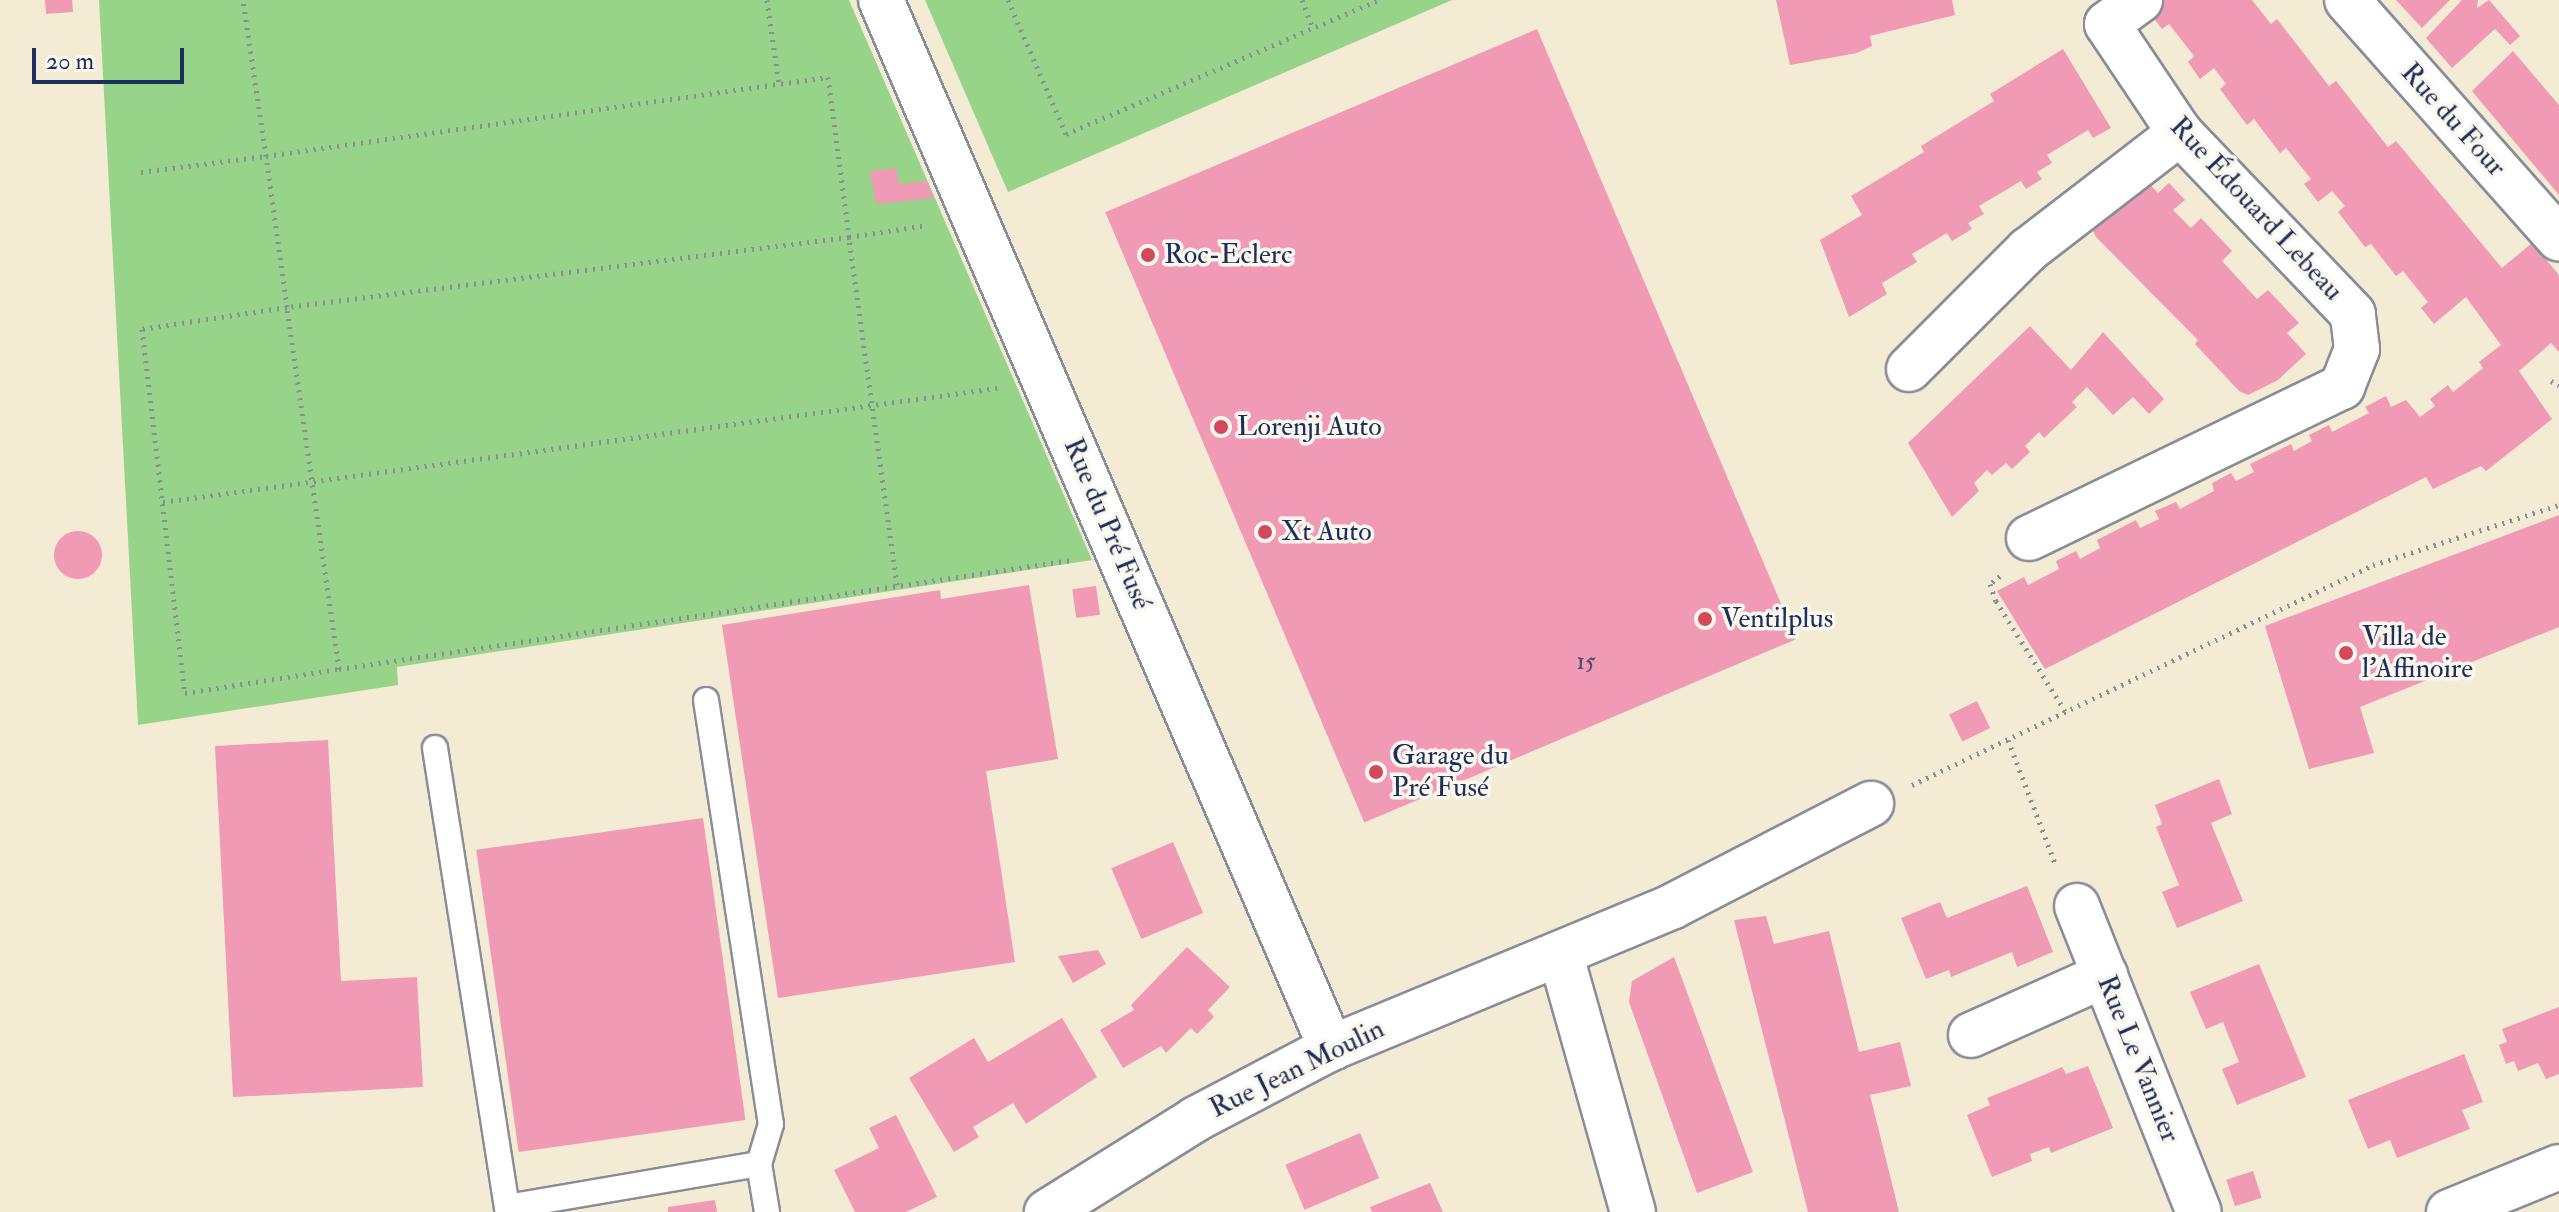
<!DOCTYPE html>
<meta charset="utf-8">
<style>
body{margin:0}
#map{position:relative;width:2559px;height:1212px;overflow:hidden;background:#f4ebd5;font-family:"IM FELL Double Pica",serif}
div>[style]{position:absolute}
.green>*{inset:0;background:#97d489}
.building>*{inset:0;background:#f09ab5;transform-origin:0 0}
.round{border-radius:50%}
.path>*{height:5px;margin-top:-2.5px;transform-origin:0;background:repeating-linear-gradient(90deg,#888d9a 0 2px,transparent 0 8px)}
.roads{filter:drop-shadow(2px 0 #888d9a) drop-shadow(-2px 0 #888d9a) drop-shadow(0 2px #888d9a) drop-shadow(0 -2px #888d9a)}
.service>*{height:24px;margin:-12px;padding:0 12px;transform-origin:12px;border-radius:12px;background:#fff}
.minor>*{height:44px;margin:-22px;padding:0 22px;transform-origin:22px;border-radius:22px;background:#fff}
.tertiary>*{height:44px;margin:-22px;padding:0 22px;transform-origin:22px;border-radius:22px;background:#fff}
.dots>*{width:22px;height:22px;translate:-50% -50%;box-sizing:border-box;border:4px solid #fbf7ec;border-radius:50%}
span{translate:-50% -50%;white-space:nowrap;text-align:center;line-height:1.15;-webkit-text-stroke:7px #fbf7ec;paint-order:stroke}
.number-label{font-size:24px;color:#504a74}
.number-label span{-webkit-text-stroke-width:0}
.street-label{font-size:28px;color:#1b2f5e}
.poi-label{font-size:28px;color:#1b2f5e}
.left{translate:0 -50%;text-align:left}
.scale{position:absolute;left:32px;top:48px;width:152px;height:36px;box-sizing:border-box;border:4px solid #1b2f5e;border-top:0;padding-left:10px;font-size:24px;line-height:28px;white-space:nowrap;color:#1b2f5e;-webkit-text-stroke:6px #fbf7ec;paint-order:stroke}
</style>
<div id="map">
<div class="green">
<div style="clip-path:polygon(99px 0,849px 0,1092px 560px,397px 667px,398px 685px,138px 725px)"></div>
<div style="clip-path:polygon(925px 0,1452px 0,1008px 192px)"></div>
</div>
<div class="building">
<div style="clip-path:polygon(45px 0,72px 0,73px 12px,46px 14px)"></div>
<div style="clip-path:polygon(1776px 0,1952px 0,1955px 15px,1870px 36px,1872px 46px,1857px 53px,1790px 65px)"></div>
<div style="clip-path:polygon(2164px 0,2252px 0,2271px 24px,2277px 19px,2329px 86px,2336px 81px,2388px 147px,2396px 141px,2502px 268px,2532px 243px,2559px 275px,2559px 352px,2551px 343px,2519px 371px,2552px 419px,2486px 471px,2481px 466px,2433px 489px,2426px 477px,2045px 669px,1997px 591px,2024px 577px,2028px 585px,2059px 569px,2056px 561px,2076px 551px,2080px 559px,2100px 548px,2097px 540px,2136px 520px,2140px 528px,2159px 519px,2155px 511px,2176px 502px,2180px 509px,2214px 491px,2212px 483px,2231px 473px,2236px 481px,2254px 472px,2250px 464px,2291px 444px,2294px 451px,2312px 441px,2309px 435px,2329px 425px,2332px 432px,2369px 413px,2365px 407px,2386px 396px,2391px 407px,2406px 400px,2420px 417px,2435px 406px,2430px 399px,2448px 385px,2453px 392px,2483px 368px,2479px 362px,2501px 345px,2466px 297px,2434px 324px,2421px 308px,2428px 302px,2403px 271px,2396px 276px,2371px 244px,2365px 247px,2338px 212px,2345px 206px,2332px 191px,2318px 202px,2304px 184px,2311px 179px,2286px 148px,2280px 153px,2254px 119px,2247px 125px,2220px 89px,2226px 84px,2214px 68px,2200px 79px,2188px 62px,2194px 56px,2169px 24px,2162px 29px,2149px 12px)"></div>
<div style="clip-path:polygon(2396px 0,2450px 0,2422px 28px)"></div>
<div style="clip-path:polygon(2462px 0,2478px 0,2477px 8px,2489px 0,2520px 36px,2510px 45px,2495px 29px,2452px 68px,2426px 38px)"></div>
<div style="left:1537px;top:29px;width:663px;height:469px;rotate:67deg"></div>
<div style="clip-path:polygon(2063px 49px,2111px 128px,2093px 138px,2088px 130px,2047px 155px,2052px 163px,2037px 172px,2042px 179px,2026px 189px,2021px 181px,1979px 206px,1984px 214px,1968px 223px,1972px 229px,1952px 241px,1947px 233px,1912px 254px,1917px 262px,1882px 283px,1887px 294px,1849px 317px,1820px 240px,1862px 215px,1851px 196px,1924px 152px,1921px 146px,1994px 101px,1990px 94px)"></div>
<div style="clip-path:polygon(2513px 51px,2559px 105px,2559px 195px,2472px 91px)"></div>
<div style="clip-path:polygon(896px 168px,899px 184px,927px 181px,934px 198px,876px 204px,870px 171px)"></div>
<div style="clip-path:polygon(2140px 174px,2158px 193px,2169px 183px,2185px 200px,2173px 210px,2191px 228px,2201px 218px,2232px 251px,2222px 261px,2257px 299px,2268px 290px,2299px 323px,2287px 333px,2306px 354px,2278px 380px,2248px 395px,2239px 391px,2195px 344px,2198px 340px,2096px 237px,2089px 223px)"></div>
<div style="clip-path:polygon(2030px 326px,2071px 370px,2103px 332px,2164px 399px,2149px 414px,2133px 397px,2113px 415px,2087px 387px,2072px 402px,2077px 407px,2044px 438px,2039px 432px,2025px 446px,2030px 452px,2012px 469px,2006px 463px,1992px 475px,1987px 470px,1974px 483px,1979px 491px,1952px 517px,1908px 443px)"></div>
<div style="clip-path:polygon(2559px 515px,2559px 627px,2360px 707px,2374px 753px,2309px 769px,2265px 626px)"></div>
<div class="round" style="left:54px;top:531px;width:48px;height:48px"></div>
<div style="clip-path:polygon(1029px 585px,1058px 759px,986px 771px,1015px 962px,778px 998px,722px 625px,940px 590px,941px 599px)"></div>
<div style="left:1096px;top:586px;width:29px;height:24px;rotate:82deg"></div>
<div style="left:1977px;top:701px;width:30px;height:31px;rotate:64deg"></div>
<div style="clip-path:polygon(328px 740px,341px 981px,417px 977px,423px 1087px,233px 1097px,215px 746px)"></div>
<div style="clip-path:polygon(2219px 779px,2232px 814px,2211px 823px,2243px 901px,2177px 928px,2162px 892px,2179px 885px,2156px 827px,2162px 824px,2155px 805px)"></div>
<div style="left:703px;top:818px;width:305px;height:229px;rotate:82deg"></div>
<div style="left:1173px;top:842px;width:77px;height:67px;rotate:67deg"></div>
<div style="clip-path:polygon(2027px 886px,2053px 952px,2017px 967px,2012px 952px,1951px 977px,1949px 970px,1926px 979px,1901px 918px,1940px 902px,1947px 918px)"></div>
<div style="clip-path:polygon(1766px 916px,1774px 944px,1829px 931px,1859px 1052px,1900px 1042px,1911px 1086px,1870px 1095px,1899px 1212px,1808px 1212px,1734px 920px)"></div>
<div style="clip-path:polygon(1187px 947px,1230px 987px,1208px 1010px,1214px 1017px,1197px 1034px,1191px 1028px,1166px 1053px,1161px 1046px,1123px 1068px,1100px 1030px,1134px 1010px,1131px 1005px)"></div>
<div style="clip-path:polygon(1098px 950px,1106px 964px,1073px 983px,1058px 956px)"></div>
<div style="clip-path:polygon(1674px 957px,1753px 1172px,1697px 1193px,1629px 1002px,1632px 981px)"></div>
<div style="clip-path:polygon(2259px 964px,2306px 1077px,2237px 1105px,2222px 1069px,2239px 1062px,2223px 1022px,2206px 1029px,2190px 992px)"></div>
<div style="clip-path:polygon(2559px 1007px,2559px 1074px,2546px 1079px,2538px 1063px,2518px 1071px,2514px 1061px,2506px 1064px,2499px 1045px,2507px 1042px,2502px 1029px)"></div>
<div style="clip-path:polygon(1062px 1018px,1097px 1077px,1026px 1124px,1013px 1103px,973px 1127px,979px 1137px,954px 1152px,909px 1078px,974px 1038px,988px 1062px)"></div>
<div style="clip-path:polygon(2464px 1054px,2483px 1102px,2462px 1110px,2470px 1129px,2397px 1158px,2390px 1140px,2368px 1149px,2348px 1100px)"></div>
<div style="clip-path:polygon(2088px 1066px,2113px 1128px,2051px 1153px,2049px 1147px,2030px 1154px,2032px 1161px,1992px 1177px,1967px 1115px,1990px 1105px,1987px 1098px,2044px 1075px,2062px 1067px,2066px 1074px)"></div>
<div style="clip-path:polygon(896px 1115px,937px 1197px,906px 1212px,855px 1212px,834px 1170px,879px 1148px,869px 1128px)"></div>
<div style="left:1360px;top:1133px;width:49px;height:81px;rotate:67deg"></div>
<div style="left:2253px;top:1171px;width:28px;height:28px;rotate:72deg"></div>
<div style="clip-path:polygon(1430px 1183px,1443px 1212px,1372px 1212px,1370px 1207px)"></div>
<div style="clip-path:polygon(715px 1200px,717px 1212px,668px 1212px,668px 1207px)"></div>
</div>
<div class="path">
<div style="left:767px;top:0;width:85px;rotate:81.9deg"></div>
<div style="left:1008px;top:0;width:146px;rotate:66.6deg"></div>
<div style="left:1066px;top:134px;width:340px;rotate:-23.2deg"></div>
<div style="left:1302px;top:0;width:30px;rotate:69deg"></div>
<div style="left:141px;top:172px;width:126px;rotate:-7.3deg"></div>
<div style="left:266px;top:156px;width:568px;rotate:-8deg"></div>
<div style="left:828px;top:77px;width:161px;rotate:82.5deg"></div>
<div style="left:849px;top:237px;width:566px;rotate:172.9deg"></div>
<div style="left:287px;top:307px;width:147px;rotate:171.4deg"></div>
<div style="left:142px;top:329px;width:367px;rotate:83.3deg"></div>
<div style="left:185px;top:693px;width:156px;rotate:-8.9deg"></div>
<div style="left:339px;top:669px;width:366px;rotate:-98.2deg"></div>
<div style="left:287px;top:307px;width:152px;rotate:-97.9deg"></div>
<div style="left:266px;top:156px;width:158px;rotate:-98.4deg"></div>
<div style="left:2551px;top:381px;width:9px;rotate:27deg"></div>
<div style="left:163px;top:502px;width:842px;rotate:-7.78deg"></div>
<div style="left:2000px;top:576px;width:13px;rotate:141deg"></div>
<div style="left:1990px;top:584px;width:18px;rotate:71deg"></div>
<div style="left:1996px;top:601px;width:130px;rotate:57.9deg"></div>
<div style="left:897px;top:585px;width:351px;rotate:-97.9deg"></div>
<div style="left:849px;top:237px;width:79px;rotate:-8.7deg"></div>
<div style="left:339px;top:669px;width:741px;rotate:-8.46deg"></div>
<div style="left:2008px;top:740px;width:132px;rotate:69.1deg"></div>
<div style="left:1912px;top:785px;width:511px;rotate:-25.51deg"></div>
<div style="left:2373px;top:565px;width:195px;rotate:-17.9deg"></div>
</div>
<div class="roads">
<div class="service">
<div style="left:706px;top:700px;width:429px;rotate:81.3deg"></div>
<div style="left:771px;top:1124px;width:42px;rotate:106.7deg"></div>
<div style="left:435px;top:748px;width:470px;rotate:81.1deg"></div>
<div style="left:507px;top:1207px;width:256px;rotate:-9.7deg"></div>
<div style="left:759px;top:1164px;width:49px;rotate:80.5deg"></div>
</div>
<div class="minor">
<div style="left:1909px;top:369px;width:168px;rotate:-45deg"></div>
<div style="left:2028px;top:250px;width:192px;rotate:-37.6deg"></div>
<div style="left:2029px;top:538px;width:348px;rotate:-25.8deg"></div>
<div style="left:2342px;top:387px;width:41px;rotate:-68.5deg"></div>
<div style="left:2357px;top:349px;width:35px;rotate:-97deg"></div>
<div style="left:2353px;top:314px;width:250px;rotate:-133.7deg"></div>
<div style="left:2180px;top:133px;width:131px;rotate:-123.8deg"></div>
<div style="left:2107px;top:24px;width:41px;rotate:-36deg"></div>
<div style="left:2077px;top:906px;width:329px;rotate:68.3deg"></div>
<div style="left:1561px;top:956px;width:266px;rotate:74.3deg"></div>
<div style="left:1971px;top:1035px;width:147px;rotate:-24.1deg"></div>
<div style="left:1331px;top:1048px;width:370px;rotate:-22.5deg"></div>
<div style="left:1673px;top:906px;width:223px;rotate:-27.3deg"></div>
<div style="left:2449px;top:1212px;width:119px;rotate:-22.2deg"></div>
</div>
<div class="tertiary">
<div style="left:881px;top:0;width:1141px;rotate:66.76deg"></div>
<div style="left:1331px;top:1048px;width:153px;rotate:152.3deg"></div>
<div style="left:1196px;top:1119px;width:176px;rotate:148deg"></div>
<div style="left:2347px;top:0;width:319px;rotate:48.4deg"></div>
</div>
</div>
<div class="dots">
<div style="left:1148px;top:255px;background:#d1495b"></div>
<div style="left:1221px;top:427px;background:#d1495b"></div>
<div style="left:1265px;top:532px;background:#d1495b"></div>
<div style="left:1705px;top:619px;background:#d1495b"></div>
<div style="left:2346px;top:653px;background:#d1495b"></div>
<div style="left:1376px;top:772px;background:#d1495b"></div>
</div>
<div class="number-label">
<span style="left:1586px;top:662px">15</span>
</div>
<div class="street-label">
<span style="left:2453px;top:120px;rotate:48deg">Rue du Four</span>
<span style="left:2256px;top:209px;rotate:47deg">Rue Édouard Lebeau</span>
<span style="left:1107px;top:524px;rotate:67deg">Rue du Pré Fusé</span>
<span style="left:2138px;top:1059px;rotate:68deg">Rue Le Vannier</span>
<span style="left:1297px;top:1069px;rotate:-26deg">Rue Jean Moulin</span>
</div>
<div class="poi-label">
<span class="left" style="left:1164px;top:255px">Roc-Eclerc</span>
<span class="left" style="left:1237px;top:427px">Lorenji Auto</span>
<span class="left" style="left:1281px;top:532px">Xt Auto</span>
<span class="left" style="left:1721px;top:619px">Ventilplus</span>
<span class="left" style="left:2362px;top:653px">Villa de<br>l'Affinoire</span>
<span class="left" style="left:1392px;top:772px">Garage du<br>Pré Fusé</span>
</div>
<div class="scale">20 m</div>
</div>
